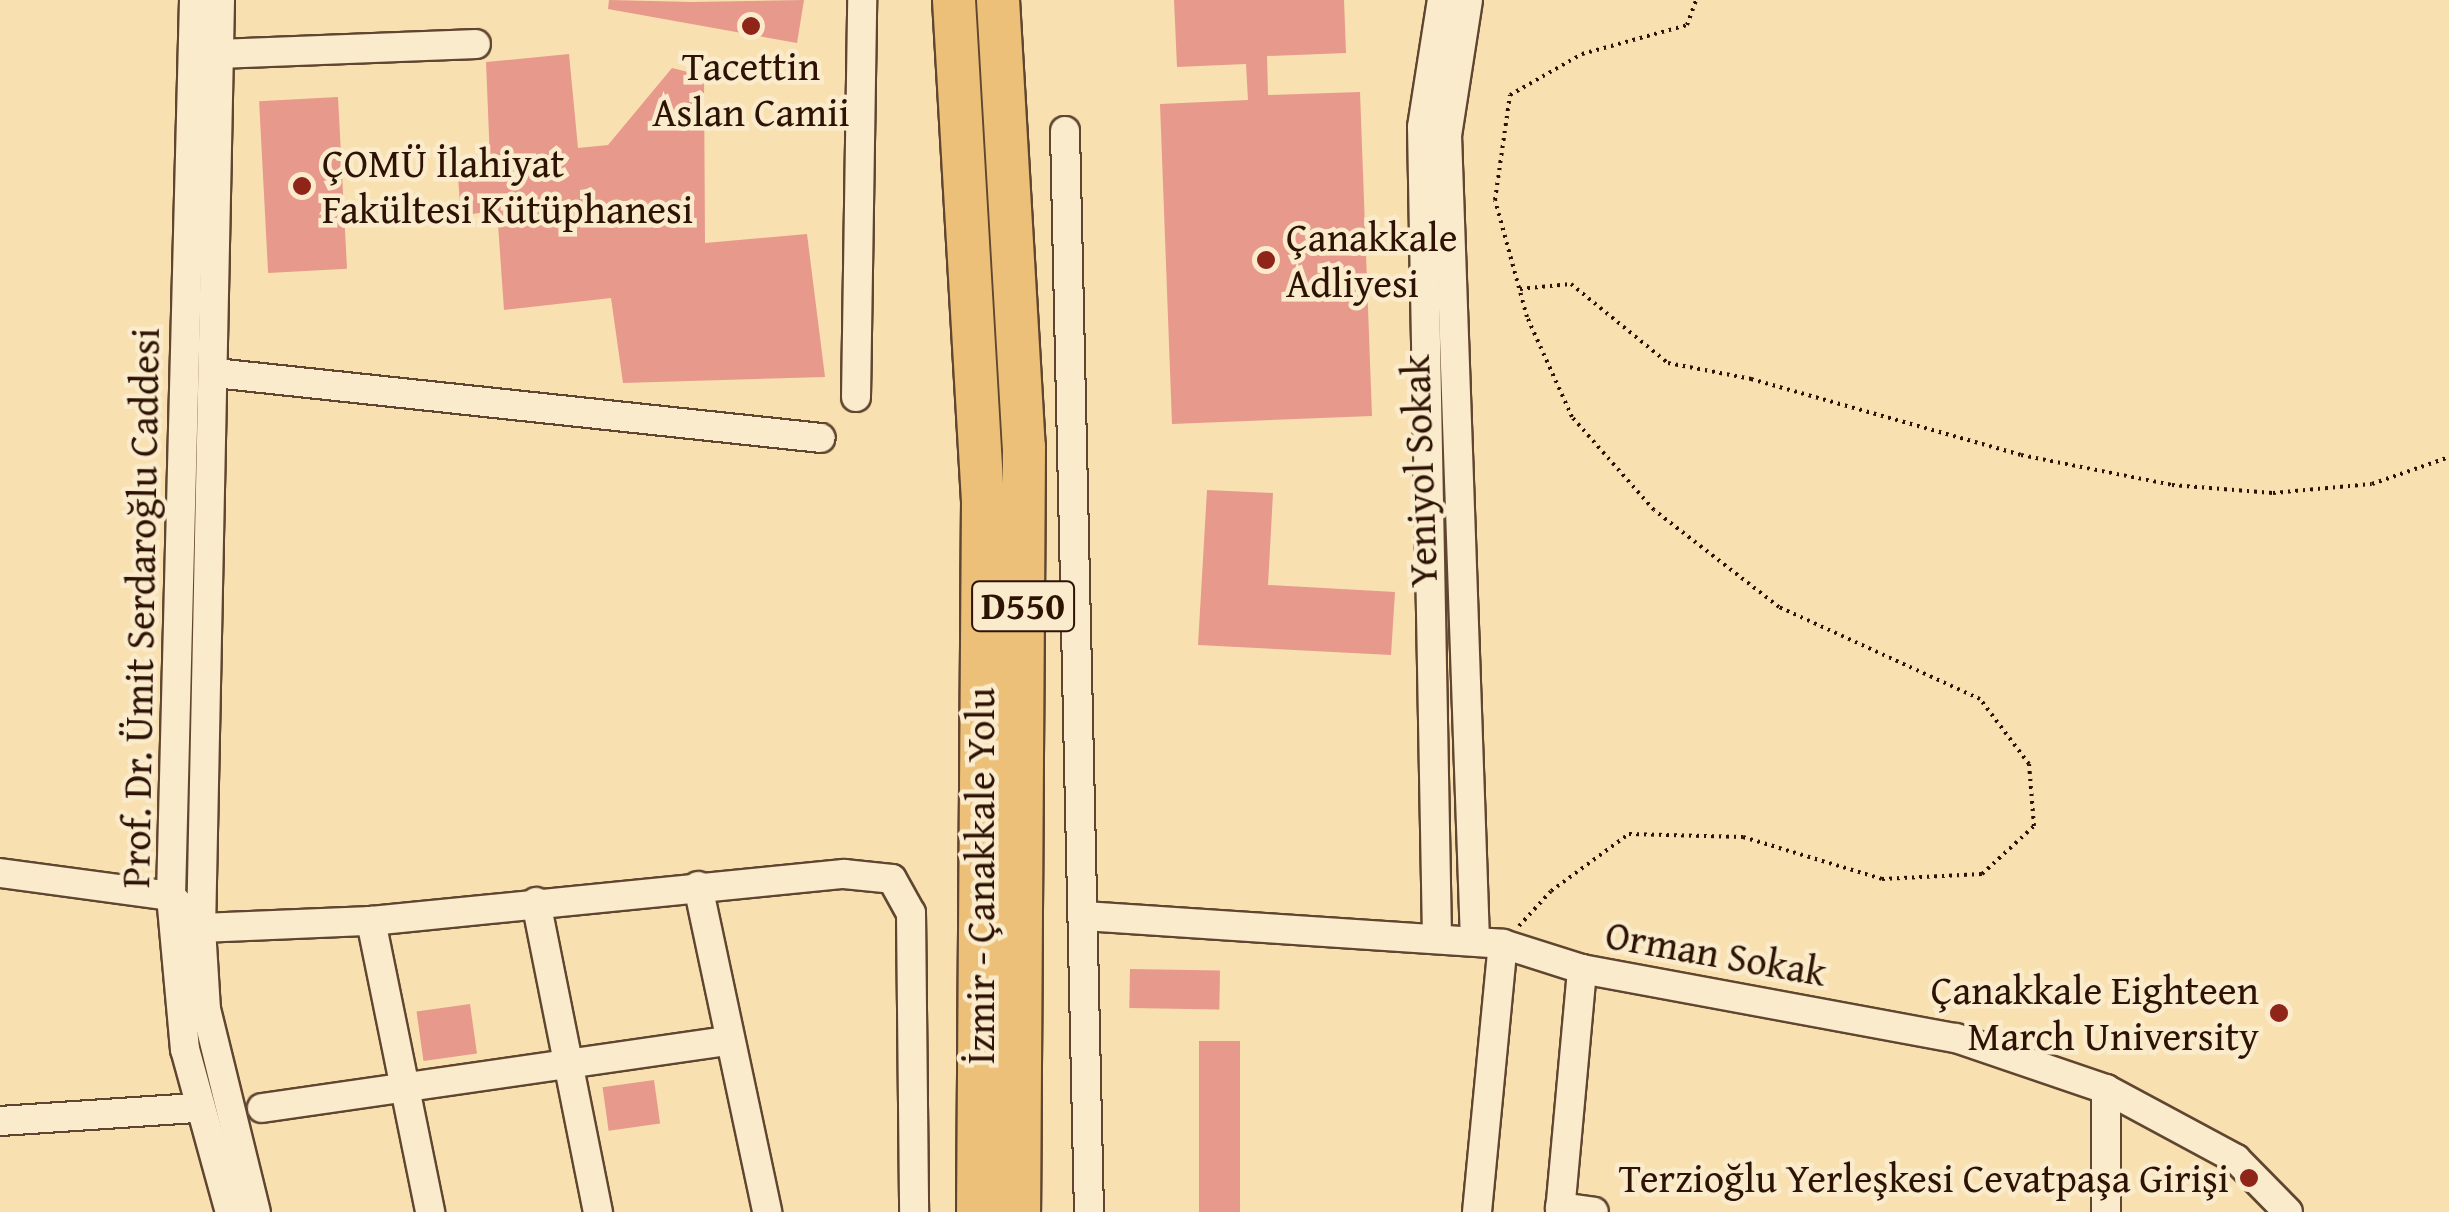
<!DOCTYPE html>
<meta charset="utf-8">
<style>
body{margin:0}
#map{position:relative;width:2449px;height:1212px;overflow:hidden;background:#f8e0b0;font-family:"Gentium Book Plus",serif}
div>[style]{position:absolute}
.building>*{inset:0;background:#e7998c;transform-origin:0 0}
.path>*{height:4px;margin-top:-2px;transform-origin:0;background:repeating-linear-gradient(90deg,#2e1305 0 2.5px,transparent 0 7.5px)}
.roads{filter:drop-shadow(2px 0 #604630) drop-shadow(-2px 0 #604630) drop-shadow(0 2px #604630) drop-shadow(0 -2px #604630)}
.minor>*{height:28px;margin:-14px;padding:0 14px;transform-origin:14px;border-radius:14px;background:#faebcc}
.highway>*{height:42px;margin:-21px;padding:0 21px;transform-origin:21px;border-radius:21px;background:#ecc078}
.dots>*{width:28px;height:28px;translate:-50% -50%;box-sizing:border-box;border:5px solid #faebcc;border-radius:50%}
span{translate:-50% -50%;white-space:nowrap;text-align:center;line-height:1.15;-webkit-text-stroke:9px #faebcc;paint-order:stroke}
.shield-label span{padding:2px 8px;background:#faebcc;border:2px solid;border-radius:8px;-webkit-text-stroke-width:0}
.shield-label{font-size:38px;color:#2e1305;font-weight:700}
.poi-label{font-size:40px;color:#2e1305}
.left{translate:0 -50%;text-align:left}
.right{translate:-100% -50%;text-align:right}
.street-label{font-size:40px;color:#2e1305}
</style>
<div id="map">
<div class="building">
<div style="clip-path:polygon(609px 0,692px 2px,804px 0,797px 43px,608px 9px)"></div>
<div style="clip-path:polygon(1174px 0,1344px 0,1346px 53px,1267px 56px,1268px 95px,1360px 92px,1372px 416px,1172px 424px,1160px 104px,1248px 100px,1246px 64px,1177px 67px)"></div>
<div style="clip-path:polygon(569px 54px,578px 148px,608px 145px,672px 68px,704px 76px,705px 243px,807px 234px,825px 377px,623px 383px,611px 298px,504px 310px,497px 210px,461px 216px,457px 165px,490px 160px,486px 62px)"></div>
<div style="left:338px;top:97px;width:172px;height:79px;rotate:87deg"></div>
<div style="clip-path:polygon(1207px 490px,1273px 493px,1268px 585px,1395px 592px,1391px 655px,1198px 645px)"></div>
<div style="left:1130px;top:969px;width:90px;height:39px;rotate:1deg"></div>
<div style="left:470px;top:1004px;width:50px;height:54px;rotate:82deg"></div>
<div style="left:1199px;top:1041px;width:41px;height:171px"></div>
<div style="left:654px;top:1080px;width:44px;height:52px;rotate:82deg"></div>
</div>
<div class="path">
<div style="left:1520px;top:289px;width:51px;rotate:-5.6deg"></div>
<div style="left:1571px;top:284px;width:125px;rotate:39.2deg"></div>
<div style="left:1668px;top:363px;width:85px;rotate:10.9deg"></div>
<div style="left:1751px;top:379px;width:280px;rotate:15.7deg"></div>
<div style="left:2021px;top:455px;width:154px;rotate:11.2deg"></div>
<div style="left:2172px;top:485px;width:101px;rotate:4.5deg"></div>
<div style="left:2273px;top:493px;width:99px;rotate:-5.2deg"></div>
<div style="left:2372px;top:484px;width:82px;rotate:-19.3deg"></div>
<div style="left:1519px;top:926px;width:47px;rotate:-47.6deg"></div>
<div style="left:1551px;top:891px;width:97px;rotate:-36.2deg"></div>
<div style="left:1629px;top:834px;width:114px;rotate:1.5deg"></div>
<div style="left:1743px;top:837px;width:145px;rotate:16.8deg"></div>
<div style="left:1882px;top:879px;width:100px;rotate:-2.9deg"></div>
<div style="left:1982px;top:874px;width:71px;rotate:-42.7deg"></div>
<div style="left:2034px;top:826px;width:62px;rotate:-94.6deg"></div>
<div style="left:2029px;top:764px;width:81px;rotate:-127deg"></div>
<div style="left:1980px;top:699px;width:221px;rotate:-155.4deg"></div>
<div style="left:1779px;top:607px;width:158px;rotate:-142.2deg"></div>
<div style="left:1654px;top:510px;width:124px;rotate:-131.4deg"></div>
<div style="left:1572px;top:417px;width:110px;rotate:-114.2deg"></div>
<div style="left:1527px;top:317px;width:121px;rotate:-105.3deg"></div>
<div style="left:1495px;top:200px;width:106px;rotate:-81.9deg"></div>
<div style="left:1510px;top:95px;width:83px;rotate:-29.7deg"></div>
<div style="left:1582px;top:54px;width:109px;rotate:-15.4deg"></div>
<div style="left:1687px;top:25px;width:27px;rotate:-70deg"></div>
</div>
<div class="roads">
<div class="minor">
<div style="left:194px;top:0;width:896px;rotate:91.47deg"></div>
<div style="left:171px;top:896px;width:154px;rotate:84.8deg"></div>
<div style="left:185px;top:1049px;width:169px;rotate:74.6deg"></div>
<div style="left:220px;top:0;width:928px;rotate:91.17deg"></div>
<div style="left:201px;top:928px;width:81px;rotate:86.5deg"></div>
<div style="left:206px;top:1009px;width:209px;rotate:76.2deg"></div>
<div style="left:1468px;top:0;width:137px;rotate:98.8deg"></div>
<div style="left:1447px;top:135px;width:805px;rotate:88.01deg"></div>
<div style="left:219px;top:54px;width:257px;rotate:-2.2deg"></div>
<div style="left:1065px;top:131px;width:1081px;rotate:88.73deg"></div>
<div style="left:215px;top:373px;width:609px;rotate:6.12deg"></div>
<div style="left:856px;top:397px;width:397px;rotate:-89.1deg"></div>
<div style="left:0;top:873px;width:173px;rotate:7.7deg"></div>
<div style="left:171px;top:896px;width:44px;rotate:46.8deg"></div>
<div style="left:201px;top:928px;width:170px;rotate:-2.4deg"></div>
<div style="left:371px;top:921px;width:475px;rotate:-5.7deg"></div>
<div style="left:844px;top:874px;width:48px;rotate:5.9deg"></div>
<div style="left:892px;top:879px;width:39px;rotate:61deg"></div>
<div style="left:911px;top:913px;width:299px;rotate:89.4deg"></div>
<div style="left:698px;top:886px;width:333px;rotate:78deg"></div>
<div style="left:536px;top:902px;width:316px;rotate:78.7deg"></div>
<div style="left:1083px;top:916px;width:421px;rotate:3.8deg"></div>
<div style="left:1503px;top:944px;width:83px;rotate:17.6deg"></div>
<div style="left:1582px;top:969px;width:380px;rotate:10.5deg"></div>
<div style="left:1956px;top:1038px;width:158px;rotate:18.8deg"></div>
<div style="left:2106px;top:1089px;width:148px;rotate:28.3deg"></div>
<div style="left:2236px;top:1159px;width:74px;rotate:45.5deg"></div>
<div style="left:371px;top:921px;width:297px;rotate:78.5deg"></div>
<div style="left:1437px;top:937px;width:810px;rotate:-91.06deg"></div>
<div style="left:1422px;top:127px;width:129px;rotate:-81.1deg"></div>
<div style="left:262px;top:1108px;width:472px;rotate:-8.2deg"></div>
<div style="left:0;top:1121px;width:198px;rotate:-3.8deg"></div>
<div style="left:1560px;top:1207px;width:34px;rotate:8deg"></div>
<div style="left:1477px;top:1212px;width:269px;rotate:-84.5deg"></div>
<div style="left:1560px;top:1212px;width:244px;rotate:-84.8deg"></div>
<div style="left:2106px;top:1212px;width:123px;rotate:-90deg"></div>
</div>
<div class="highway">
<div style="left:954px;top:0;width:503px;rotate:86.69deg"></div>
<div style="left:983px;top:502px;width:710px;rotate:90.4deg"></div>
<div style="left:998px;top:0;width:448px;rotate:86.7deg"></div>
<div style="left:1024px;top:447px;width:765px;rotate:90.37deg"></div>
</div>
</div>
<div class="dots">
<div style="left:751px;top:26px;background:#8f2418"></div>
<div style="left:302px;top:186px;background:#8f2418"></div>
<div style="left:1266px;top:260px;background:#8f2418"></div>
<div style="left:2279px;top:1013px;background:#8f2418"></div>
<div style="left:2249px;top:1178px;background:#8f2418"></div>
</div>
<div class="shield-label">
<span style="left:1023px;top:606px">D550</span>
</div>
<div class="poi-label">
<span style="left:751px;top:89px">Tacettin<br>Aslan Camii</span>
<span class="left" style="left:322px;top:186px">ÇOMÜ İlahiyat<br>Fakültesi Kütüphanesi</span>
<span class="left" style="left:1286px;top:260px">Çanakkale<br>Adliyesi</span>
<span class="right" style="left:2259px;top:1013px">Çanakkale Eighteen<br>March University</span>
<span class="right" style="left:2229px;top:1178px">Terzioğlu Yerleşkesi Cevatpaşa Girişi</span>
</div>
<div class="street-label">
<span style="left:1419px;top:471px;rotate:-92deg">Yeniyol Sokak</span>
<span style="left:140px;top:608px;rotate:-89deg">Prof. Dr. Ümit Serdaroğlu Caddesi</span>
<span style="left:980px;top:876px;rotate:-90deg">İzmir - Çanakkale Yolu</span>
<span style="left:1716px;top:953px;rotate:10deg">Orman Sokak</span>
</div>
</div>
